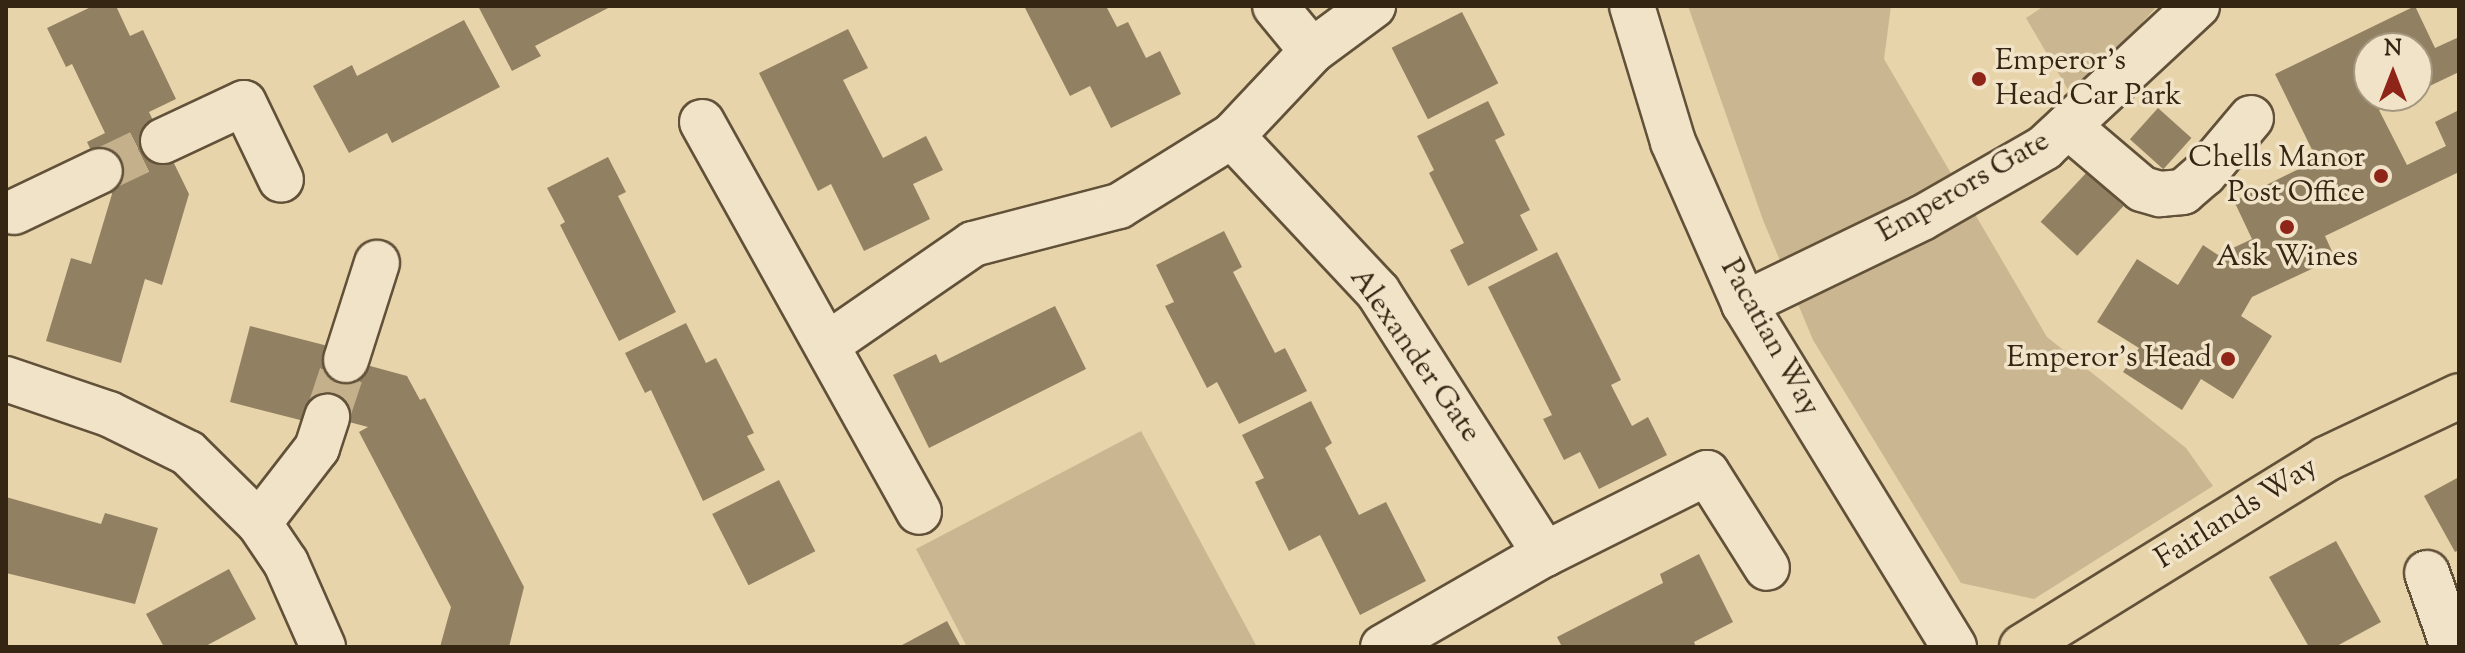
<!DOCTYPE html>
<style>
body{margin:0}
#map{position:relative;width:2465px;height:653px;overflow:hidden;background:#e8d4aa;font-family:"Sorts Mill Goudy",serif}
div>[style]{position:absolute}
.green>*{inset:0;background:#cab690}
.building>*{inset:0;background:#928062;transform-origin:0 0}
.minor-tunnel>*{height:44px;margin-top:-22px;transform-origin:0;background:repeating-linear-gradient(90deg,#c4b18c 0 44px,transparent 0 66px)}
.roads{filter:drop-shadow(2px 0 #625139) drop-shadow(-2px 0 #625139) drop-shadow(0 2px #625139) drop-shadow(0 -2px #625139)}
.minor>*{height:44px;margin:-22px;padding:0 22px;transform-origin:22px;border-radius:22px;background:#f0e3c8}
.major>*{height:44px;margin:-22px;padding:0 22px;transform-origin:22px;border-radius:22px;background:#e8d4aa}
.dots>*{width:22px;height:22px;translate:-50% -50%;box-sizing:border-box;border:4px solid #f0e3c8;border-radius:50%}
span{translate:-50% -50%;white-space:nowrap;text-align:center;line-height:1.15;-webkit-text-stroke:7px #f0e3c8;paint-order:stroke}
.poi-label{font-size:30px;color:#352513}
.left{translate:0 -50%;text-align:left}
.right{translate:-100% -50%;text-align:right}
.street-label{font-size:30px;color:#352513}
.frame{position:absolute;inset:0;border:8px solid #352513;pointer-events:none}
.north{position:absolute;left:2353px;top:32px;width:80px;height:80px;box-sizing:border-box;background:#f0e3c8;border:2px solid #a59780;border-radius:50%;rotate:0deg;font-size:22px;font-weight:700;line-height:32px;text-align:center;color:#352513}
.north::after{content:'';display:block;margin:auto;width:28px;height:36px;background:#8f2418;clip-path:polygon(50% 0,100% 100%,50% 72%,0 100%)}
</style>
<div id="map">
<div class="green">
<div style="clip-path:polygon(1688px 6px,1891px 6px,1884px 59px,2047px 337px,2186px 448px,2213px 486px,2034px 599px,1961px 583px,1813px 340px,1763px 220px)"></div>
<div style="clip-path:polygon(2044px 6px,2157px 6px,2074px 100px,2026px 18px)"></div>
<div style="clip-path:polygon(1141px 431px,1257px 647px,967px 647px,916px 549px)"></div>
</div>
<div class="building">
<div style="clip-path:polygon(93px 6px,116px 6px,130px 36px,143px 30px,176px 99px,149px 112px,189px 194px,162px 285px,145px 279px,121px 363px,46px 341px,71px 258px,91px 264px,112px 194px,87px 142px,105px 133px,72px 64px,66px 67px,47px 28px)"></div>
<div style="clip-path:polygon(478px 6px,612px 6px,535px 46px,541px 56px,512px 71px)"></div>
<div style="clip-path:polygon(1024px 6px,1106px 6px,1117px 27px,1128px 22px,1146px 58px,1160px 51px,1181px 94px,1111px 128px,1090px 86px,1070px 96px)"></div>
<div style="clip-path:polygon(2415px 6px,2435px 48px,2459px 37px,2459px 72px,2417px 92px,2417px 48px,2369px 48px,2369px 96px,2409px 96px,2379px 110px,2407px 165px,2446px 146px,2435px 122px,2459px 110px,2459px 172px,2325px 236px,2335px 258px,2252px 297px,2241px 316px,2272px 336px,2233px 399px,2201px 379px,2182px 410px,2123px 372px,2139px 348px,2097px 322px,2137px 259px,2178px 285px,2203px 245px,2218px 255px,2252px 239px,2234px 201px,2317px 160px,2275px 74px)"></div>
<div style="left:1462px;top:12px;width:80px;height:79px;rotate:63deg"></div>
<div style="clip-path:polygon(464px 20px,500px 87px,392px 143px,387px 133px,349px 153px,313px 86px,352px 65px,357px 76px)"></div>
<div style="clip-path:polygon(848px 29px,868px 68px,843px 80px,883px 158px,926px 136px,943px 170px,913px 184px,930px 219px,864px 251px,831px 184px,818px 191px,759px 73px)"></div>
<div style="clip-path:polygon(1488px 101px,1505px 135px,1495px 140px,1530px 210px,1520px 215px,1538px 250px,1468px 286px,1450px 250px,1464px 243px,1429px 173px,1434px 170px,1417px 136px)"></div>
<div style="left:2158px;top:108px;width:45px;height:42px;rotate:42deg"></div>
<div style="clip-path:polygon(608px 157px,626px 192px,618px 196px,676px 312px,619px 341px,560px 225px,565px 222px,547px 188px)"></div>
<div style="left:2087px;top:172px;width:50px;height:68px;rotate:43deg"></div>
<div style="clip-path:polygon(1224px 231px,1242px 267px,1233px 272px,1275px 353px,1285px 348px,1307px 391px,1239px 424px,1217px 382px,1207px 388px,1165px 306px,1174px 302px,1156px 265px)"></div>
<div style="clip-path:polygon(1557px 252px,1621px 380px,1611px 385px,1632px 426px,1648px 417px,1667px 455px,1599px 489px,1580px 452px,1564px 460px,1543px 419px,1552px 415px,1488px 287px)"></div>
<div style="clip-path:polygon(1055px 306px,1086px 369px,929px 448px,893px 375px,936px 354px,940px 363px)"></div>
<div style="clip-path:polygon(686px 323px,706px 363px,716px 358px,754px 433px,747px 436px,765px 470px,703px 501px,651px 390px,645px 393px,625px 353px)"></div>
<div style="clip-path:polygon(250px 326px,328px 346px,326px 354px,407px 376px,420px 400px,425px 398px,524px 587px,509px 647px,440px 647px,451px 607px,359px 432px,368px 427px,311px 412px,308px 422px,230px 402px)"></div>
<div style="clip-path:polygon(1311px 401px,1332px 443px,1325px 448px,1359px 515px,1386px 502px,1426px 581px,1360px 615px,1320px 535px,1289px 551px,1255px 482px,1264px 478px,1242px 435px)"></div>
<div style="clip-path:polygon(2459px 477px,2459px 550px,2455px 552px,2424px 496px)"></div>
<div style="left:779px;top:480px;width:80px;height:75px;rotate:63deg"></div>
<div style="clip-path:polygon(6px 497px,101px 524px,105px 513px,158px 528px,135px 604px,6px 573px)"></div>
<div style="clip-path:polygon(2336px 541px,2381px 622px,2335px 647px,2309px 647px,2269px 577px)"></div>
<div style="clip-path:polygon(1699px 554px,1733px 622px,1694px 642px,1696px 647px,1562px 647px,1557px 637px,1663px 583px,1660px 574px)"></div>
<div style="clip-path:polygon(229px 569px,256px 619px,204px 647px,164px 647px,146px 614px)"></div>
<div style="clip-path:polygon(947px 621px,961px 647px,898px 647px,904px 644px)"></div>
</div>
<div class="minor-tunnel">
<div style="left:100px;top:171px;width:70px;rotate:-25.5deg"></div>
<div style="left:327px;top:417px;width:60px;rotate:-71.6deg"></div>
</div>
<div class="roads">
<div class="minor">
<div style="left:1275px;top:6px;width:58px;rotate:50.6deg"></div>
<div style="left:1632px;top:6px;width:142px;rotate:73.2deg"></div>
<div style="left:1673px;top:142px;width:177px;rotate:66.3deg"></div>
<div style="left:1744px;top:304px;width:402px;rotate:58.5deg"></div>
<div style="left:702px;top:122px;width:446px;rotate:60.9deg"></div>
<div style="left:2068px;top:126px;width:97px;rotate:40.4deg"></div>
<div style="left:2142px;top:189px;width:19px;rotate:16deg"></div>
<div style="left:2160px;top:194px;width:23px;rotate:-5deg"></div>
<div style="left:2183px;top:192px;width:28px;rotate:-41deg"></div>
<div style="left:2204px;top:174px;width:73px;rotate:-50deg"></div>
<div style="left:1232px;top:136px;width:214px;rotate:46.9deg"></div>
<div style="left:1378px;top:292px;width:311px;rotate:57.5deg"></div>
<div style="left:163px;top:141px;width:89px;rotate:-25.1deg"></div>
<div style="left:244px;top:103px;width:85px;rotate:64.3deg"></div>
<div style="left:14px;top:212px;width:95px;rotate:-25.5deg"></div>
<div style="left:1744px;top:304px;width:198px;rotate:-25.8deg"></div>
<div style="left:1922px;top:218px;width:141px;rotate:-29.8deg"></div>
<div style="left:2044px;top:148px;width:209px;rotate:-42.9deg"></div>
<div style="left:828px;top:344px;width:176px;rotate:-34.6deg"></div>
<div style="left:973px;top:244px;width:151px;rotate:-14.6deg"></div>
<div style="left:1119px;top:206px;width:133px;rotate:-31.8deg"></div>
<div style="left:1232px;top:136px;width:117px;rotate:-46.7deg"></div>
<div style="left:1312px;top:51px;width:76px;rotate:-36.4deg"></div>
<div style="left:346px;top:360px;width:102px;rotate:-72.3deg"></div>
<div style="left:6px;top:379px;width:109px;rotate:18.8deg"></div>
<div style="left:109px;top:414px;width:88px;rotate:26.3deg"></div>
<div style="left:188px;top:453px;width:100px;rotate:44.6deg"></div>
<div style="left:259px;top:523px;width:48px;rotate:56deg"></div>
<div style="left:286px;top:563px;width:92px;rotate:66.2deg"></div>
<div style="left:259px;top:523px;width:95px;rotate:-52.3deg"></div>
<div style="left:317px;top:448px;width:33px;rotate:-72deg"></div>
<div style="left:2427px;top:573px;width:78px;rotate:70.6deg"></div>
<div style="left:1383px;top:647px;width:187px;rotate:-29.9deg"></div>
<div style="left:1545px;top:554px;width:181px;rotate:-26.6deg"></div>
<div style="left:1707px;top:473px;width:112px;rotate:57.7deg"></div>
</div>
<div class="major">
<div style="left:2022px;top:647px;width:357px;rotate:-31.7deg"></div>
<div style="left:2326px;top:459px;width:147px;rotate:-25.3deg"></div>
</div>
</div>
<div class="dots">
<div style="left:1979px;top:79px;background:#8f2418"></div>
<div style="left:2381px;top:176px;background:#8f2418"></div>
<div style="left:2287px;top:227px;background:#8f2418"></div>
<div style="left:2228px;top:359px;background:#8f2418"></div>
</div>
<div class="poi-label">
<span class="left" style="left:1995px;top:79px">Emperor's<br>Head Car Park</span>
<span class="right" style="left:2365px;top:176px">Chells Manor<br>Post Office</span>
<span style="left:2287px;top:258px">Ask Wines</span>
<span class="right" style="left:2212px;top:359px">Emperor's Head</span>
</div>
<div class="street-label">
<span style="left:1964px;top:188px;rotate:-30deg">Emperors Gate</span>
<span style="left:1769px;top:338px;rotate:61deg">Pacatian Way</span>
<span style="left:1414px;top:356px;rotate:55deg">Alexander Gate</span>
<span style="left:2237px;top:514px;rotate:-32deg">Fairlands Way</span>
</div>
<div class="frame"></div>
<div class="north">N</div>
</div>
